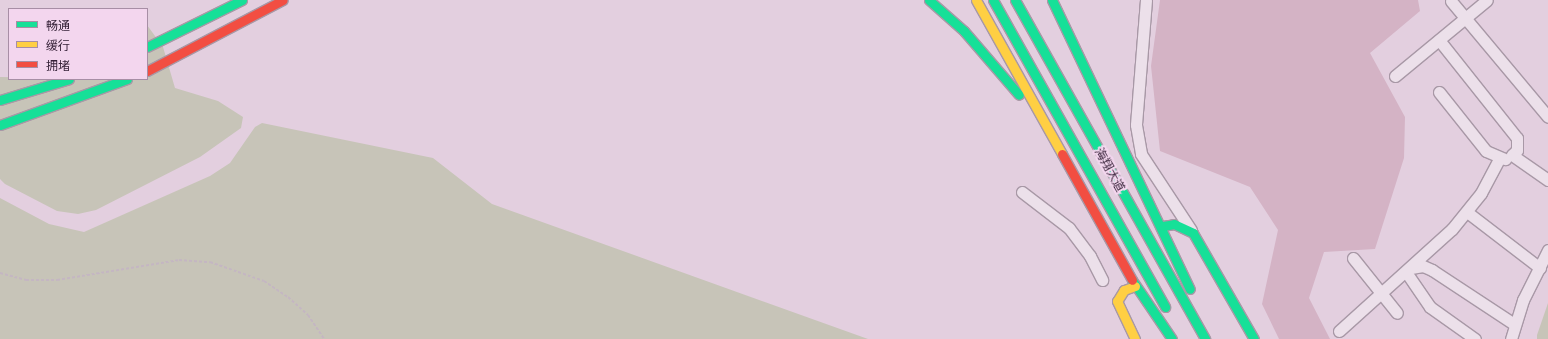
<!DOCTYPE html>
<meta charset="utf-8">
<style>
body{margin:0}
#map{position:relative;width:1548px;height:339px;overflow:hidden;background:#e3cfdf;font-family:Lora,"Noto Sans SC",serif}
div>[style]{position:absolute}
.green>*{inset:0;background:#d4b3c5}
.water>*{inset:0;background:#c7c4b8}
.path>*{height:2px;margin-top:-1px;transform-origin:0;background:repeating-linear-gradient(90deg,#c4b6c2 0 3px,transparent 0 5px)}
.roads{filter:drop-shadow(1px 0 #a898a6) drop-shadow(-1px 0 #a898a6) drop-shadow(0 1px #a898a6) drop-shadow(0 -1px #a898a6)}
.street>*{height:11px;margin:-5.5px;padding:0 5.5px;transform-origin:5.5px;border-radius:5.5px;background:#ece0ea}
.fast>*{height:9px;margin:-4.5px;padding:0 4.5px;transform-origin:4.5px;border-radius:4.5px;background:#16e098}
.slow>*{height:9px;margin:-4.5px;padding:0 4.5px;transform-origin:4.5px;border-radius:4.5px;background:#ffcf43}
.jam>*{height:9px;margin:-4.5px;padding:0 4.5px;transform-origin:4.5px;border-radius:4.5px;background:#f24e42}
span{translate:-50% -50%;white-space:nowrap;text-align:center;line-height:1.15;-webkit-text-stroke:4px #f3d6ee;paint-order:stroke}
.street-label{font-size:12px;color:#352137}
.legend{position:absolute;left:8px;top:8px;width:140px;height:72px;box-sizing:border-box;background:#f3d6ee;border:1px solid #a78ea5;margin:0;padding:5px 7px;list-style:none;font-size:12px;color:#352137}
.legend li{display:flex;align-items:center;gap:8px;height:20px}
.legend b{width:20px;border:1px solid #a78ea5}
</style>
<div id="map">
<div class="green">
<div style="clip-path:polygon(1160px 0,1418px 0,1420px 11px,1370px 53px,1405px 117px,1404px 158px,1375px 249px,1324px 252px,1309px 298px,1330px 339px,1279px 339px,1262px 304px,1278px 230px,1250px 187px,1160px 151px,1151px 66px)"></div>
</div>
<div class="water">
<div style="clip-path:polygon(147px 25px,163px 47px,175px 88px,218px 101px,243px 117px,241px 128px,200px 157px,96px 210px,78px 214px,57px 211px,5px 184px,0 179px,0 77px,147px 79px)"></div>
<div style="clip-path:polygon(262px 123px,433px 158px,492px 204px,868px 339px,0 339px,0 198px,49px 224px,84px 232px,210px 176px,230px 163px,255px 127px)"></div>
<div style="clip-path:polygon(1548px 303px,1548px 339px,1537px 339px,1537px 335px)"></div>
</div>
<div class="path">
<div style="left:0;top:273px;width:27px;rotate:15deg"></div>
<div style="left:26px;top:280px;width:31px"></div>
<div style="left:57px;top:280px;width:124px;rotate:-9.3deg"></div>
<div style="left:179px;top:260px;width:31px;rotate:4deg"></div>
<div style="left:210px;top:262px;width:57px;rotate:19.4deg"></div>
<div style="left:264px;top:281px;width:29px;rotate:34deg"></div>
<div style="left:288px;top:297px;width:27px;rotate:42deg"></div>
<div style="left:308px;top:315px;width:29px;rotate:56deg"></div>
</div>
<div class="roads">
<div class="street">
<div style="left:1146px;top:0;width:125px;rotate:94.6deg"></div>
<div style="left:1136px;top:125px;width:29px;rotate:80deg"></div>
<div style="left:1141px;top:154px;width:91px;rotate:56.7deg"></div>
<div style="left:1451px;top:1px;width:151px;rotate:50.1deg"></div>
<div style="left:1439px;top:40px;width:125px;rotate:51.5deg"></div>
<div style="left:1517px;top:138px;width:12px;rotate:90deg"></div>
<div style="left:1517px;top:150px;width:7px;rotate:135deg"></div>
<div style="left:1512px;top:155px;width:44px;rotate:34.8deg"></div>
<div style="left:1395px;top:76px;width:119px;rotate:-39.6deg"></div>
<div style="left:1439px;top:92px;width:75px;rotate:51.5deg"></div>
<div style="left:1486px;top:151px;width:21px;rotate:23deg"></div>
<div style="left:1022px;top:192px;width:59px;rotate:37.5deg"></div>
<div style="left:1069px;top:228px;width:35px;rotate:53deg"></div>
<div style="left:1090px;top:256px;width:27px;rotate:63deg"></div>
<div style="left:1467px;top:212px;width:92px;rotate:37.5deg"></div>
<div style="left:1353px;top:258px;width:70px;rotate:51.3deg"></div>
<div style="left:1411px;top:268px;width:12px;rotate:-9deg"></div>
<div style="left:1423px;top:266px;width:10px;rotate:24deg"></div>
<div style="left:1432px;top:270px;width:98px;rotate:33.4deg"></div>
<div style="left:1406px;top:272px;width:42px;rotate:55.6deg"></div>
<div style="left:1430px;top:307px;width:55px;rotate:35.4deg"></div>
<div style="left:1339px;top:331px;width:152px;rotate:-42.1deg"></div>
<div style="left:1452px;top:229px;width:46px;rotate:-51.1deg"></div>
<div style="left:1481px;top:193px;width:38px;rotate:-62deg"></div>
<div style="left:1511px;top:339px;width:41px;rotate:-72.9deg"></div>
<div style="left:1523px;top:300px;width:56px;rotate:-63.4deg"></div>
</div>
<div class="fast">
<div style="left:929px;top:0;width:47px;rotate:41.5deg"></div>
<div style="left:964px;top:31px;width:84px;rotate:49.3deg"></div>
<div style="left:993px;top:0;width:352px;rotate:60.7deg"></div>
<div style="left:1015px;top:0;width:389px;rotate:60.7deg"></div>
<div style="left:1052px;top:0;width:320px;rotate:64.5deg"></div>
<div style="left:147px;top:47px;width:106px;rotate:-26.3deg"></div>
<div style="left:0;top:100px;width:72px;rotate:-16.9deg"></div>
<div style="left:0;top:125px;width:135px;rotate:-19.9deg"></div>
<div style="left:1163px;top:226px;width:11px;rotate:-10deg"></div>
<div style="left:1174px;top:224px;width:21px;rotate:25deg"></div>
<div style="left:1193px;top:233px;width:122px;rotate:60.1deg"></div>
<div style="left:1132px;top:280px;width:71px;rotate:55.9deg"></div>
</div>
<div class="slow">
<div style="left:976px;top:0;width:176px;rotate:60.8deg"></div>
<div style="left:1135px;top:286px;width:12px;rotate:160deg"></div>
<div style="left:1124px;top:290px;width:13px;rotate:122deg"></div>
<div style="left:1117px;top:301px;width:42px;rotate:64.7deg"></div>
</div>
<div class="jam">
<div style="left:147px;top:71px;width:153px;rotate:-27.6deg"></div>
<div style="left:1062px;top:154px;width:144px;rotate:60.9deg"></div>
</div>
</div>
<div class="street-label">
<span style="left:1110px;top:170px;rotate:61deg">海翔大道</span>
</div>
<ul class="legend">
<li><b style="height:5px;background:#16e098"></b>畅通</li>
<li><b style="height:5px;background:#ffcf43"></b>缓行</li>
<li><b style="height:5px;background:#f24e42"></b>拥堵</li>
</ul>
</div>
